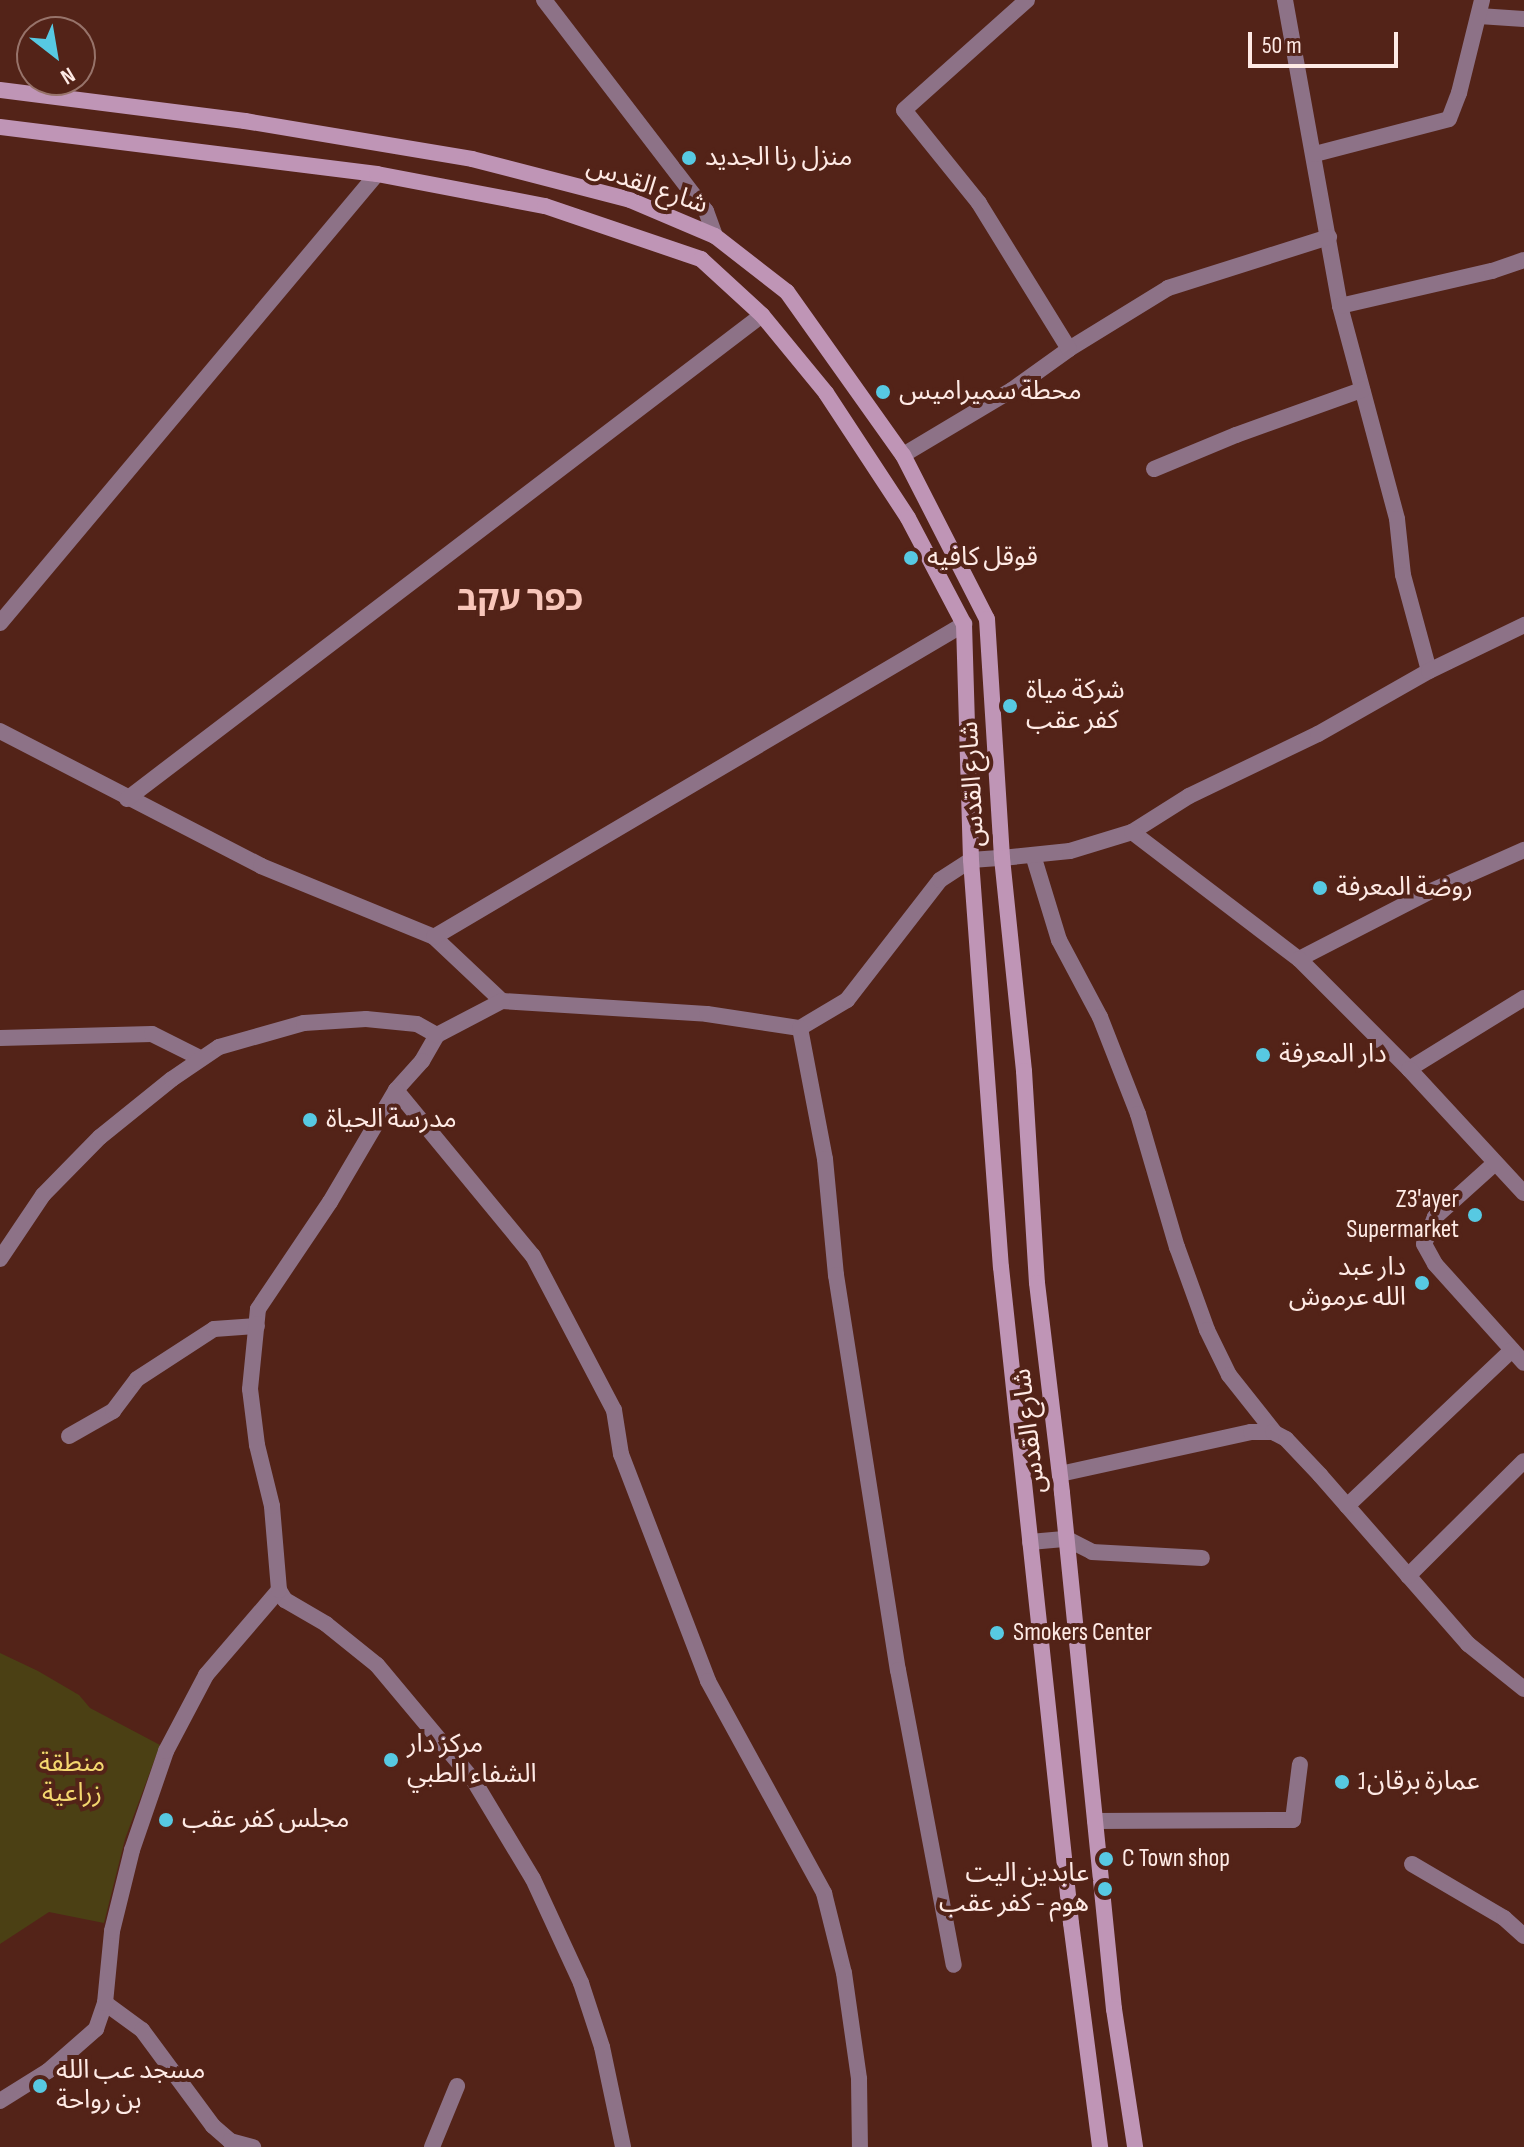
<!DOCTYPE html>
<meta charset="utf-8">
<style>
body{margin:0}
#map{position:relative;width:1524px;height:2147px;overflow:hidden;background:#532318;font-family:"Sofia Sans Condensed","Noto Sans Arabic","Noto Sans Hebrew",sans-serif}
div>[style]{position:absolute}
.green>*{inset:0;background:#4b4014}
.minor>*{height:16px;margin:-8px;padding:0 8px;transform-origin:8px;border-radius:8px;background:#8d7287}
.tertiary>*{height:16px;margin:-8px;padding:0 8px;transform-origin:8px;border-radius:8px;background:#8d7287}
.secondary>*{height:16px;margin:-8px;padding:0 8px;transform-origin:8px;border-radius:8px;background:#bf95b6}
.dots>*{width:22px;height:22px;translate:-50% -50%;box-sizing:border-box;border:4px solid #532318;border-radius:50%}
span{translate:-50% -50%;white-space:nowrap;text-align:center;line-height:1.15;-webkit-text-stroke:8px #532318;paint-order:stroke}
.poi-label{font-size:26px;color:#feeae5}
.left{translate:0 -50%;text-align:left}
.right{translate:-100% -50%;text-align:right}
.street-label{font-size:26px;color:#feeae5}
.park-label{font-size:26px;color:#f4d76f}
.district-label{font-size:34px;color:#f8c6ba;font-weight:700}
.north{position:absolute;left:16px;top:16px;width:80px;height:80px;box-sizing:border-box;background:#532318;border:2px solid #97736a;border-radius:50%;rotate:149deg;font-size:22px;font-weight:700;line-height:32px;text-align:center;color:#feeae5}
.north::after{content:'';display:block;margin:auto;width:28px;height:36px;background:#57c9e2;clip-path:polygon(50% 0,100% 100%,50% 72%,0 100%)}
.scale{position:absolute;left:1248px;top:32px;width:150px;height:36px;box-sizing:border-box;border:4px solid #feeae5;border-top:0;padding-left:10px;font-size:24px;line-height:28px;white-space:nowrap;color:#feeae5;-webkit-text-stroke:6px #532318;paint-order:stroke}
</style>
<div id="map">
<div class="green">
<div style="clip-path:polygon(0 1653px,38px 1671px,79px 1695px,90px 1708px,160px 1745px,125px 1839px,104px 1923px,49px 1912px,0 1944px)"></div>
</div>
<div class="minor">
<div style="left:544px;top:0;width:266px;rotate:52.5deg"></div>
<div style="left:706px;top:211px;width:27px;rotate:70deg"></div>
<div style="left:1285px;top:0;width:311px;rotate:79.8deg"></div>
<div style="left:1340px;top:306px;width:220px;rotate:75deg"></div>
<div style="left:1397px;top:519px;width:56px;rotate:83.9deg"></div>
<div style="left:1403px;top:575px;width:99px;rotate:74.8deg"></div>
<div style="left:1479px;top:16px;width:45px;rotate:3.8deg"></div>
<div style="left:1315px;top:154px;width:138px;rotate:-14.6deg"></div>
<div style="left:1449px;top:119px;width:28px;rotate:-69deg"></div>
<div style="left:1459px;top:93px;width:96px;rotate:-76.1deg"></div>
<div style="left:1340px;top:306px;width:156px;rotate:-13deg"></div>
<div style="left:1492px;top:271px;width:34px;rotate:-19deg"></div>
<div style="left:1069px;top:349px;width:116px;rotate:-31.6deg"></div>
<div style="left:1168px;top:288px;width:169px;rotate:-17.6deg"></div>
<div style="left:903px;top:455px;width:127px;rotate:-30.8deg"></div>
<div style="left:1012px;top:390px;width:70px;rotate:-35.7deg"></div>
<div style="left:1069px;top:349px;width:172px;rotate:-121.7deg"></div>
<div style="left:979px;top:203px;width:119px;rotate:-128.9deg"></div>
<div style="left:904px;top:110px;width:165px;rotate:-41.8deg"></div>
<div style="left:1154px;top:469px;width:89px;rotate:-22.5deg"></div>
<div style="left:1236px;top:435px;width:134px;rotate:-19.7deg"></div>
<div style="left:0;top:623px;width:586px;rotate:-49.98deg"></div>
<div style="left:0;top:731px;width:294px;rotate:27.3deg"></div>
<div style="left:261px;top:866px;width:187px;rotate:22.3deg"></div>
<div style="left:434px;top:937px;width:93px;rotate:43.3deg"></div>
<div style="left:502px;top:1001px;width:205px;rotate:3.6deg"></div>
<div style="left:707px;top:1014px;width:94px;rotate:8.6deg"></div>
<div style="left:800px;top:1028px;width:55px;rotate:-30.8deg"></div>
<div style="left:847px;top:1000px;width:152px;rotate:-52.2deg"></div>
<div style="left:940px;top:880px;width:37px;rotate:-33deg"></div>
<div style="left:971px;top:860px;width:31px;rotate:-4deg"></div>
<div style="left:127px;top:799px;width:798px;rotate:-37.31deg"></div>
<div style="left:1132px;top:832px;width:67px;rotate:-32.3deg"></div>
<div style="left:1189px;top:796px;width:143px;rotate:-25.7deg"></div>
<div style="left:1318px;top:734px;width:128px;rotate:-29.6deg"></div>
<div style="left:1429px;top:671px;width:106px;rotate:-25.8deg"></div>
<div style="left:1033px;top:855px;width:89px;rotate:73deg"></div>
<div style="left:1059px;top:940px;width:87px;rotate:62deg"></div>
<div style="left:1100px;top:1017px;width:104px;rotate:68.6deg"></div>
<div style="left:1138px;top:1114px;width:139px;rotate:73.7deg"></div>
<div style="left:1177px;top:1247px;width:88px;rotate:70.1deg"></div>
<div style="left:1207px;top:1330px;width:50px;rotate:63.9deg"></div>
<div style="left:1229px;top:1375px;width:74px;rotate:51.6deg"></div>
<div style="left:434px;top:937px;width:616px;rotate:-30.56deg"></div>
<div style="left:1299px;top:959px;width:146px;rotate:-27.3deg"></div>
<div style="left:1429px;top:892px;width:104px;rotate:-23.9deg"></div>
<div style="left:502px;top:1001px;width:73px;rotate:152.4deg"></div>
<div style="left:437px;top:1035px;width:30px;rotate:120deg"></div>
<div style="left:422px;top:1061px;width:39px;rotate:132deg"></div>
<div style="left:396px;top:1090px;width:215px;rotate:50.5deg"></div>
<div style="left:533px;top:1256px;width:174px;rotate:62.3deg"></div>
<div style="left:614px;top:1410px;width:45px;rotate:81deg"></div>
<div style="left:621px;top:1454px;width:243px;rotate:69deg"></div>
<div style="left:708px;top:1681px;width:242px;rotate:61.3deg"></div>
<div style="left:824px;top:1893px;width:82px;rotate:76deg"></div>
<div style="left:844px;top:1973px;width:107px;rotate:81.9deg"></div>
<div style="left:859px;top:2079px;width:68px;rotate:89.2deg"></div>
<div style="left:800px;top:1028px;width:133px;rotate:79.2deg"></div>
<div style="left:825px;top:1159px;width:117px;rotate:84.6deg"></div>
<div style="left:836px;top:1275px;width:400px;rotate:81.1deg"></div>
<div style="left:898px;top:1670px;width:300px;rotate:79.3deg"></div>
<div style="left:0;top:1038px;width:152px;rotate:-1.5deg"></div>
<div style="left:152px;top:1034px;width:54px;rotate:26.6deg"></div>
<div style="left:1409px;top:1069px;width:135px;rotate:-31.7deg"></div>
<div style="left:1495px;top:1163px;width:81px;rotate:138deg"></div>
<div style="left:1435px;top:1217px;width:29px;rotate:112deg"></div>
<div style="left:1424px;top:1244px;width:23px;rotate:61deg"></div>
<div style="left:1435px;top:1264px;width:133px;rotate:48deg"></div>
<div style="left:0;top:1259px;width:77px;rotate:-56.1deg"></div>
<div style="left:43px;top:1195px;width:81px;rotate:-45.5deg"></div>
<div style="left:100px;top:1137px;width:92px;rotate:-38.9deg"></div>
<div style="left:172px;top:1079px;width:57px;rotate:-34.2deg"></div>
<div style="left:219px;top:1047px;width:88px;rotate:-15.8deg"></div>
<div style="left:304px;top:1023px;width:62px;rotate:-3.7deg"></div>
<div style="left:366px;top:1019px;width:51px;rotate:5.6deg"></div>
<div style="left:417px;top:1024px;width:23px;rotate:29deg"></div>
<div style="left:69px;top:1436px;width:51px;rotate:-29.6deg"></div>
<div style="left:113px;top:1411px;width:40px;rotate:-53deg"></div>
<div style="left:137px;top:1379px;width:92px;rotate:-33deg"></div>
<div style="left:214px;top:1329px;width:43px;rotate:-4deg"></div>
<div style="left:1060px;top:1474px;width:196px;rotate:-12.4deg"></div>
<div style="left:1251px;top:1432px;width:22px"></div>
<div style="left:1273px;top:1432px;width:15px;rotate:28deg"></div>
<div style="left:1286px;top:1439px;width:50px;rotate:46.6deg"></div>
<div style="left:1320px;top:1475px;width:225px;rotate:48.8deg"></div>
<div style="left:1468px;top:1644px;width:72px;rotate:38.8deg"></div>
<div style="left:1347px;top:1506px;width:227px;rotate:-43.4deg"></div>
<div style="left:1030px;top:1542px;width:37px;rotate:-5deg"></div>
<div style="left:1067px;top:1539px;width:28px;rotate:27deg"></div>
<div style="left:1092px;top:1552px;width:110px;rotate:3.1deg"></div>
<div style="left:1408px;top:1576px;width:163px;rotate:-44.8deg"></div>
<div style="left:279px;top:1590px;width:12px;rotate:59deg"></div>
<div style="left:285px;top:1600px;width:48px;rotate:30.3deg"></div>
<div style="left:326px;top:1624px;width:65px;rotate:38.8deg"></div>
<div style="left:377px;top:1665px;width:151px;rotate:50.1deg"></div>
<div style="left:474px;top:1781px;width:114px;rotate:59deg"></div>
<div style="left:533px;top:1879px;width:115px;rotate:65.2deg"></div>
<div style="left:581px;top:1983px;width:67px;rotate:71.8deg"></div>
<div style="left:602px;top:2047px;width:102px;rotate:78.1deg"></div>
<div style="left:1095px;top:1821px;width:198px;rotate:-0.3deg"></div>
<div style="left:1293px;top:1820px;width:56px;rotate:-82.9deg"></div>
<div style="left:1412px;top:1864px;width:107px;rotate:30.4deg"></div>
<div style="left:1504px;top:1918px;width:27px;rotate:42deg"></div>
<div style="left:105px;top:2003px;width:46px;rotate:36.1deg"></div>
<div style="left:142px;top:2030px;width:119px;rotate:53.5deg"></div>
<div style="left:213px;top:2126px;width:23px;rotate:41deg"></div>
<div style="left:230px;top:2141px;width:24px;rotate:15deg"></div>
<div style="left:0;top:2101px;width:57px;rotate:-32deg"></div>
<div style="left:48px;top:2071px;width:64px;rotate:-41.2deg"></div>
<div style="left:96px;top:2029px;width:28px;rotate:-71deg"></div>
<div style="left:105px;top:2003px;width:72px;rotate:-84.4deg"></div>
<div style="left:112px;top:1931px;width:83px;rotate:-76.1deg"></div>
<div style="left:132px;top:1850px;width:105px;rotate:-71deg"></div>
<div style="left:166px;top:1751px;width:86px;rotate:-62.2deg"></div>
<div style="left:206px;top:1675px;width:112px;rotate:-49.3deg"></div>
<div style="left:279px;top:1590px;width:84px;rotate:-94.8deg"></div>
<div style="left:272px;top:1506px;width:63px;rotate:-103.8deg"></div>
<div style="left:257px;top:1445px;width:56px;rotate:-97.1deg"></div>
<div style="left:250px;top:1389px;width:80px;rotate:-84.3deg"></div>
<div style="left:258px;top:1309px;width:129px;rotate:-56.1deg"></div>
<div style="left:330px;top:1202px;width:130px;rotate:-59.5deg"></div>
<div style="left:432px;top:2147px;width:66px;rotate:-67.7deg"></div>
</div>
<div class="tertiary">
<div style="left:1002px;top:858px;width:68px;rotate:-5.9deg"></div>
<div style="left:1070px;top:851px;width:65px;rotate:-17deg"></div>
<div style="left:1132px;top:832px;width:210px;rotate:37.3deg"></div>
<div style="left:1299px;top:959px;width:156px;rotate:45deg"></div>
<div style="left:1409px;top:1069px;width:169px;rotate:47.2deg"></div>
</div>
<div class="secondary">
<div style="left:0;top:90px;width:247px;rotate:7.2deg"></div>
<div style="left:245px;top:121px;width:230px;rotate:9.5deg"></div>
<div style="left:472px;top:159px;width:163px;rotate:14.5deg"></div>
<div style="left:630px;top:200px;width:92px;rotate:23deg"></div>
<div style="left:715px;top:236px;width:91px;rotate:37.9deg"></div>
<div style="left:787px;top:292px;width:200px;rotate:54.6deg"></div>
<div style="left:903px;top:455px;width:184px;rotate:62.9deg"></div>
<div style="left:987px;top:619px;width:239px;rotate:86.4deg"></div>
<div style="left:1002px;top:858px;width:214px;rotate:84.1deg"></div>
<div style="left:1024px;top:1071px;width:212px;rotate:86.5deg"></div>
<div style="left:1037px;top:1283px;width:211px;rotate:83.2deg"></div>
<div style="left:1062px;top:1493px;width:519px;rotate:84.25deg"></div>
<div style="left:1114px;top:2009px;width:140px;rotate:81.3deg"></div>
<div style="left:0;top:127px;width:380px;rotate:7.1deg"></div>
<div style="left:377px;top:174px;width:171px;rotate:10.8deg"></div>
<div style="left:545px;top:206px;width:165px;rotate:18.8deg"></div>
<div style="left:701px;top:259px;width:83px;rotate:42.6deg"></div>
<div style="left:762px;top:315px;width:101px;rotate:50.6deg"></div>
<div style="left:826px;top:393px;width:149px;rotate:56.7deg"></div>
<div style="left:908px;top:518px;width:120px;rotate:62.2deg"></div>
<div style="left:964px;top:624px;width:236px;rotate:88.3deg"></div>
<div style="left:971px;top:860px;width:408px;rotate:85.8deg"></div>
<div style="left:1001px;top:1267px;width:660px;rotate:83.91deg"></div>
<div style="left:1071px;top:1923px;width:226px;rotate:82.6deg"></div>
</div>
<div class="dots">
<div style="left:689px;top:158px;background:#57c9e2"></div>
<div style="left:883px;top:392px;background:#57c9e2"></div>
<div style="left:911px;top:558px;background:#57c9e2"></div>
<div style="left:1010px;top:706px;background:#57c9e2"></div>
<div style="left:1320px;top:888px;background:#57c9e2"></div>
<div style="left:1263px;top:1055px;background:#57c9e2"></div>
<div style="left:310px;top:1120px;background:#57c9e2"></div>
<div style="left:1475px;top:1215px;background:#57c9e2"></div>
<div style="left:1422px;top:1283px;background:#57c9e2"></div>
<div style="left:997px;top:1633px;background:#57c9e2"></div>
<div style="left:391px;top:1760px;background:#57c9e2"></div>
<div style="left:1342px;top:1782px;background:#57c9e2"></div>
<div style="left:166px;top:1820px;background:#57c9e2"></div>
<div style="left:1106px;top:1859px;background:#57c9e2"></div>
<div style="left:1105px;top:1889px;background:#57c9e2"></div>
<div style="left:40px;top:2086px;background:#57c9e2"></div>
</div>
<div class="poi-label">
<span class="left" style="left:705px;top:158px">منزل رنا الجديد</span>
<span class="left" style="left:899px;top:392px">محطة سميراميس</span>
<span class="left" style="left:927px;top:558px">قوقل كافيه</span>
<span class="left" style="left:1026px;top:706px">شركة مياة<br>كفر عقب</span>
<span class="left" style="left:1336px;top:888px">روضة المعرفة</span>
<span class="left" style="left:1279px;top:1055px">دار المعرفة</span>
<span class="left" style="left:326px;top:1120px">مدرسة الحياة</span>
<span class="right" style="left:1459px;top:1215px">Z3'ayer<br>Supermarket</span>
<span class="right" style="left:1406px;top:1283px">دار عبد<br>الله عرموش</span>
<span class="left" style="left:1013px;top:1633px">Smokers Center</span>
<span class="left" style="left:407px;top:1760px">مركز دار<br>الشفاء الطبي</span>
<span class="left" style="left:1358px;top:1782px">1عمارة برقان</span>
<span class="left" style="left:182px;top:1820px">مجلس كفر عقب</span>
<span class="left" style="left:1122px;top:1859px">C Town shop</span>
<span class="right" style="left:1089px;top:1889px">عابدين اليت<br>هوم - كفر عقب</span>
<span class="left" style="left:56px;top:2086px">مسجد عب الله<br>بن رواحة</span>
</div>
<div class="street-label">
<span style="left:647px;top:186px;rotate:19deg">شارع القدس</span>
<span style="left:973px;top:784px;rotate:-93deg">شارع القدس</span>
<span style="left:1030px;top:1431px;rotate:-97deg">شارع القدس</span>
</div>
<div class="park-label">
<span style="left:72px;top:1779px">منطقة<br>زراعية</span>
</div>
<div class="district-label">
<span style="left:520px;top:600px">כפר עקב</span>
</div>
<div class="north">N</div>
<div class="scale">50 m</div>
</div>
